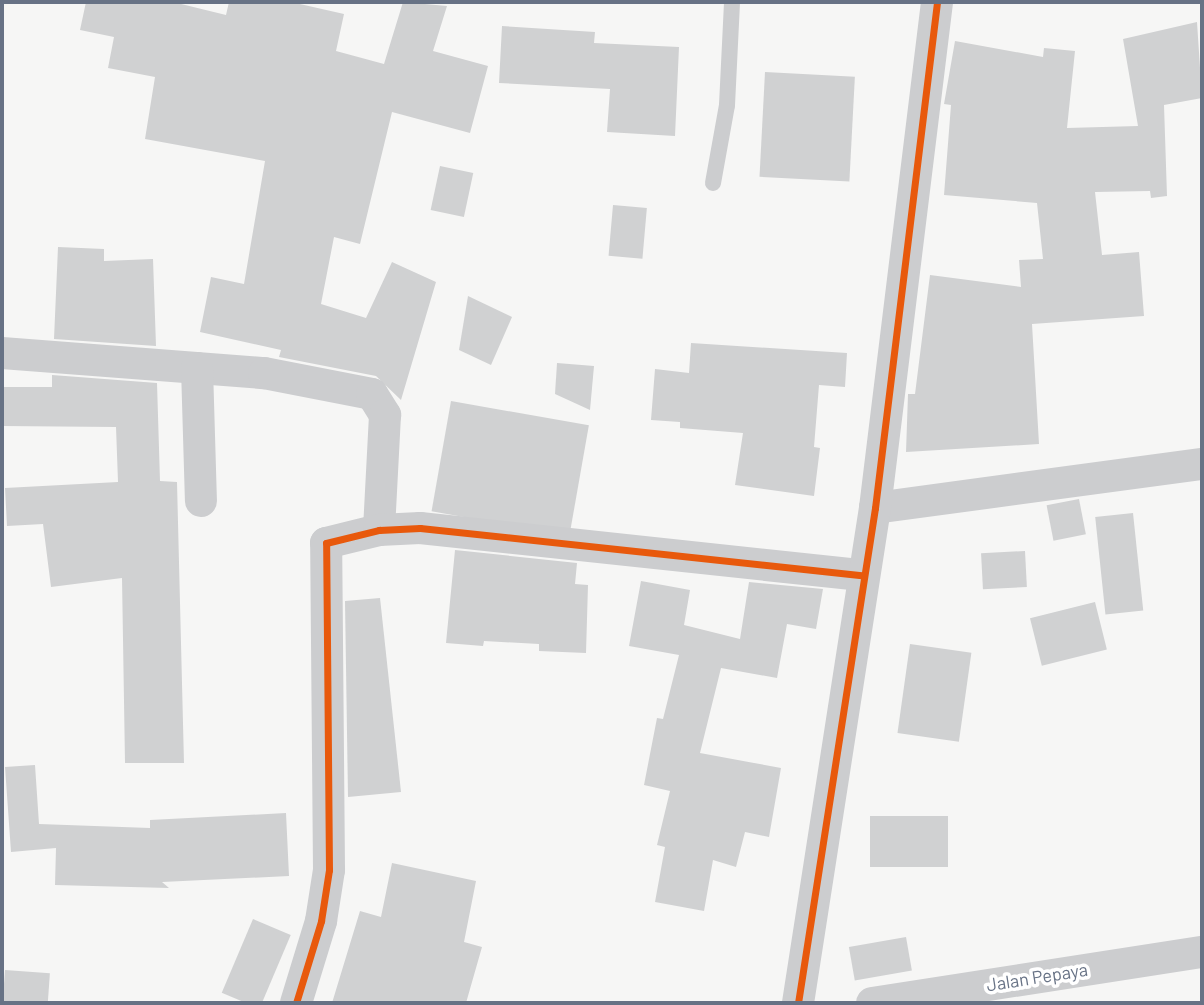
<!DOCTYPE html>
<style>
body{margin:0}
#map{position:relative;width:1204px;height:1005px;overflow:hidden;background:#f6f6f5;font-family:Barlow,sans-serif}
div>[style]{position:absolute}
.building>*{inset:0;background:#d0d1d2;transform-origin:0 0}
.service>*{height:16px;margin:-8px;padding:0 8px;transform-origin:8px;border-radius:8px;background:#cccdcf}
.minor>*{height:32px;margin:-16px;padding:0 16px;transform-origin:16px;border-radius:16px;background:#cccdcf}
.cycleway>*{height:7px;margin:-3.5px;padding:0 3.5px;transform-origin:3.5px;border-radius:3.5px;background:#e8590c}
span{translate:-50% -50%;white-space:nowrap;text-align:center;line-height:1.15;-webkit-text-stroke:7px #fff;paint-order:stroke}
.street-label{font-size:18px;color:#677285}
.frame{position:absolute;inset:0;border:4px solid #677285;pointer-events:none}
</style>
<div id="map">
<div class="building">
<div style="clip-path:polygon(86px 2px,173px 2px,226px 15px,229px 2px,291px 2px,344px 14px,336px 51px,384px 64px,403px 2px,447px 6px,433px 51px,488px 66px,470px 133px,392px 112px,360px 244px,334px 237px,321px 304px,366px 318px,392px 262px,436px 282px,401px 400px,376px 376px,279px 357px,281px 350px,200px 332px,211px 277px,244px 284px,265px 161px,145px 139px,155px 77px,108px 68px,114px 37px,80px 30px)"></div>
<div style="clip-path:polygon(1197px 22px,1202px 98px,1164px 105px,1167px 196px,1151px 198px,1150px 191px,1095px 192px,1102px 255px,1139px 252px,1144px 316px,1032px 324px,1039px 444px,906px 452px,908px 394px,915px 394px,930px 275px,1021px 287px,1019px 260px,1043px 259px,1037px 203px,944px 195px,951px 105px,944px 104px,955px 41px,1043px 57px,1044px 48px,1075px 51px,1067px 128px,1138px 126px,1123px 39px)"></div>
<div style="clip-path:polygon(502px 26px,595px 32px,594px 43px,679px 47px,675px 136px,607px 132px,610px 89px,499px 83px)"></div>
<div style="left:765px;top:72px;width:90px;height:105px;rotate:3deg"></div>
<div style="left:440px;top:166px;width:34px;height:45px;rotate:12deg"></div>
<div style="left:613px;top:205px;width:34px;height:51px;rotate:5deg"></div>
<div style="clip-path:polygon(58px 247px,104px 249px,104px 261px,153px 259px,156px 346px,54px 339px)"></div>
<div style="clip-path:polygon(468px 296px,512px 317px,491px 365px,459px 350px)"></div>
<div style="clip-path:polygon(691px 343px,847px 353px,845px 387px,819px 385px,814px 447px,820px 448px,814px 496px,735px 485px,743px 433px,680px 428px,680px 422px,651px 420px,655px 369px,689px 373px)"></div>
<div style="clip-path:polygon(557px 363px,594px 366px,590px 410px,555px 394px)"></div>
<div style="clip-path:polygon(52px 375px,157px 383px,160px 481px,177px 482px,184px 763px,125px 763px,122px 578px,51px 587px,43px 524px,7px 526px,5px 488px,118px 482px,116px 427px,2px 426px,2px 387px,52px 387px)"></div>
<div style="left:451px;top:401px;width:140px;height:112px;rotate:10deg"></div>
<div style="left:1079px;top:499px;width:36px;height:33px;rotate:79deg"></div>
<div style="left:1133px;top:513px;width:98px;height:38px;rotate:84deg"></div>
<div style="clip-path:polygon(455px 550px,577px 563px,575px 584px,588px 585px,586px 653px,539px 651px,539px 644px,484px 641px,483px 646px,446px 643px)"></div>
<div style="left:1025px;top:551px;width:36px;height:44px;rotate:87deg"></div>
<div style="clip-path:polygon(641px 581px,690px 590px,684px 625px,740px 639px,749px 582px,823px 589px,816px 629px,787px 624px,777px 678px,721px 668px,700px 753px,781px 768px,769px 837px,745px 832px,736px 867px,713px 860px,704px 911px,655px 902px,665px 847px,657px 845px,670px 791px,644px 785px,657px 718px,663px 719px,679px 655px,629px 646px)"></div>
<div style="clip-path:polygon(380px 598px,401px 792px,348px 797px,345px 601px)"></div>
<div style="left:1095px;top:602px;width:49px;height:67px;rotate:76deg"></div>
<div style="left:910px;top:644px;width:62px;height:90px;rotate:8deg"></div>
<div style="clip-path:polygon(35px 765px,39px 824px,150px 828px,150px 820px,286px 813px,289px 876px,162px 882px,169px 888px,55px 885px,56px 848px,11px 852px,5px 767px)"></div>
<div style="left:870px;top:816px;width:78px;height:51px"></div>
<div style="clip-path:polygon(392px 863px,476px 881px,464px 942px,482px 947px,466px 1003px,332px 1003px,360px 911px,381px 917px)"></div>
<div style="left:253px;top:919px;width:41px;height:80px;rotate:23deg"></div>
<div style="left:906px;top:937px;width:34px;height:58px;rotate:80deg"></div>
<div style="left:5px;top:970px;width:45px;height:31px;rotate:4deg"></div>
</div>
<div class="service">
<div style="left:713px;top:183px;width:79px;rotate:-79.8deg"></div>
<div style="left:727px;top:105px;width:103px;rotate:-87.2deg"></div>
</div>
<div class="minor">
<div style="left:2px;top:353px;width:263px;rotate:4.4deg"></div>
<div style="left:264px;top:373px;width:110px;rotate:11deg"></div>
<div style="left:372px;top:394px;width:25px;rotate:58deg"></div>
<div style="left:385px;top:415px;width:115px;rotate:93deg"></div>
<div style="left:197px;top:368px;width:133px;rotate:88.3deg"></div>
<div style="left:875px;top:508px;width:330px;rotate:-7.7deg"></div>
<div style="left:296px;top:1003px;width:86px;rotate:-73deg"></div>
<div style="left:321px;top:921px;width:52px;rotate:-81.1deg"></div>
<div style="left:329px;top:870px;width:327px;rotate:-90.5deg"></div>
<div style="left:326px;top:543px;width:55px;rotate:-13.8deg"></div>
<div style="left:379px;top:530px;width:41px;rotate:-2.8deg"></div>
<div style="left:420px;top:528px;width:444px;rotate:6.1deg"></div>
<div style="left:798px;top:1003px;width:501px;rotate:-81.16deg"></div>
<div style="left:875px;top:508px;width:510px;rotate:-83.01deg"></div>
<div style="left:872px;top:1003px;width:334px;rotate:-8.8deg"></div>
</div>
<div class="cycleway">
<div style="left:296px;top:1003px;width:86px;rotate:-73deg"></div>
<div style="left:321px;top:921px;width:52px;rotate:-81.1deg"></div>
<div style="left:329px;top:870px;width:327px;rotate:-90.5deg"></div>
<div style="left:326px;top:543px;width:55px;rotate:-13.8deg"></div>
<div style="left:379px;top:530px;width:41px;rotate:-2.8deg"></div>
<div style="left:420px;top:528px;width:444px;rotate:6.1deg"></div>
<div style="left:798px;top:1003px;width:501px;rotate:-81.16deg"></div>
<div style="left:875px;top:508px;width:510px;rotate:-83.01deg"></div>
</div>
<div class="street-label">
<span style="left:1037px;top:977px;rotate:-9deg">Jalan Pepaya</span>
</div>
<div class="frame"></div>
</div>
